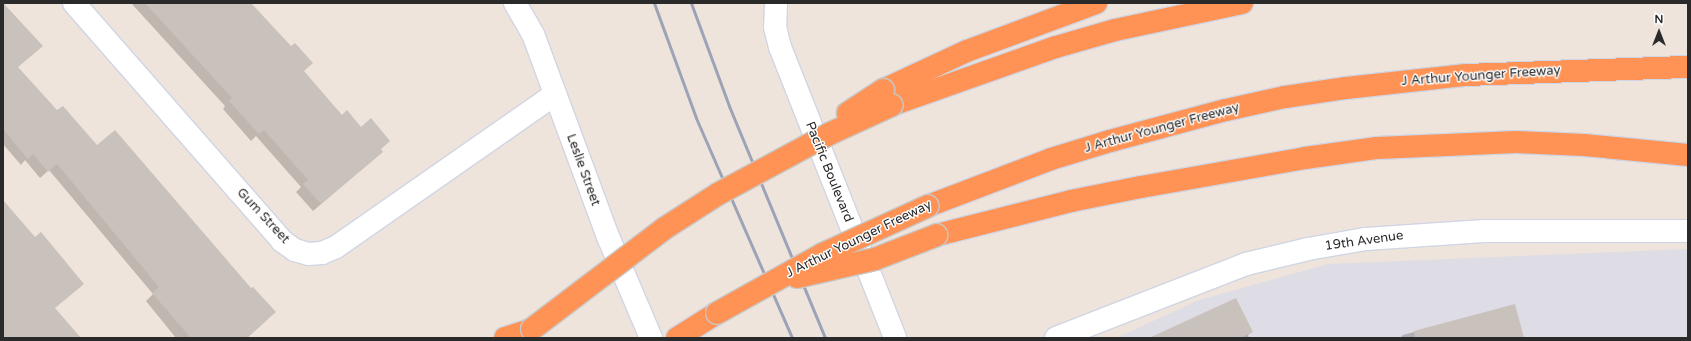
<!DOCTYPE html>
<style>
body{margin:0}
#map{position:relative;width:1691px;height:341px;overflow:hidden;background:#eee4db;font-family:"Varela Round",sans-serif}
div>[style]{position:absolute}
.industrial>*{inset:0;background:#dedce5}
.shadow>*{inset:0;background:#0003}
.building>*{inset:0;background:#c9c1bb}
.roads{filter:drop-shadow(1px 0 #d0d5e4) drop-shadow(-1px 0 #d0d5e4) drop-shadow(0 1px #d0d5e4) drop-shadow(0 -1px #d0d5e4)}
.street>*{height:22px;margin:-11px;padding:0 11px;transform-origin:11px;border-radius:11px;background:#fff}
.secondary>*{height:22px;margin:-11px;padding:0 11px;transform-origin:11px;border-radius:11px;background:#fff}
.highway>*{height:22px;margin:-11px;padding:0 11px;transform-origin:11px;border-radius:11px;background:#ff9355}
.rail>*{height:3px;margin:-1.5px;padding:0 1.5px;transform-origin:1.5px;border-radius:1.5px;background:#9da3b6}
.bridges{filter:drop-shadow(1px 0 #c8c8c8) drop-shadow(-1px 0 #c8c8c8) drop-shadow(0 1px #c8c8c8) drop-shadow(0 -1px #c8c8c8)}
.highway-bridge>*{height:22px;margin:-11px;padding:0 11px;transform-origin:11px;border-radius:11px;background:#ff9355}
span{translate:-50% -50%;white-space:nowrap;text-align:center;line-height:1.15;-webkit-text-stroke:3px #fff;paint-order:stroke}
.street-label{font-size:13px;color:#2a2a2a}
.frame{position:absolute;inset:0;border:4px solid #2a2a2a;pointer-events:none}
.north{position:absolute;left:1639px;top:12px;width:40px;height:40px;-webkit-text-stroke:3px #fff;paint-order:stroke;rotate:0deg;font-size:11px;font-weight:700;line-height:16px;text-align:center;color:#2a2a2a}
.north::after{content:'';display:block;margin:auto;width:14px;height:18px;background:#2a2a2a;clip-path:polygon(50% 0,100% 100%,50% 72%,0 100%)}
</style>
<div id="map">
<div class="industrial">
<div style="clip-path:polygon(1688px 249px,1688px 338px,1116px 338px,1199px 300px,1328px 264px)"></div>
</div>
<div class="shadow">
<div style="clip-path:polygon(3px 3px,42px 46px,17px 67px,57px 112px,96px 147px,268px 319px,247px 338px,176px 338px,146px 301px,153px 294px,49px 170px,40px 178px,25px 160px,21px 165px,3px 144px)"></div>
<div style="clip-path:polygon(131px 3px,250px 3px,303px 71px,342px 116px,380px 150px,374px 159px,313px 211px,296px 192px,301px 187px,256px 136px,251px 141px,223px 109px,225px 106px)"></div>
<div style="clip-path:polygon(1514px 305px,1523px 338px,1400px 338px,1403px 335px)"></div>
<div style="clip-path:polygon(1252px 332px,1248px 335px,1249px 338px,1151px 338px)"></div>
</div>
<div class="building">
<div style="clip-path:polygon(3px 3px,43px 46px,18px 67px,57px 110px,63px 106px,97px 145px,115px 130px,251px 288px,253px 287px,276px 312px,246px 338px,191px 338px,152px 293px,159px 287px,57px 164px,48px 172px,33px 154px,28px 159px,3px 129px)"></div>
<div style="clip-path:polygon(145px 3px,251px 3px,291px 46px,295px 43px,313px 63px,304px 71px,342px 115px,347px 110px,361px 127px,371px 118px,390px 141px,381px 149px,383px 152px,321px 204px,303px 184px,308px 180px,264px 130px,259px 134px,229px 101px,232px 98px)"></div>
<div style="clip-path:polygon(3px 200px,35px 237px,41px 232px,84px 284px,55px 308px,81px 338px,3px 338px)"></div>
<div style="clip-path:polygon(1236px 298px,1253px 332px,1240px 338px,1149px 338px)"></div>
<div style="clip-path:polygon(1515px 304px,1524px 338px,1415px 338px,1414px 331px)"></div>
</div>
<div class="roads">
<div class="street">
<div style="left:74px;top:3px;width:316px;rotate:48.8deg"></div>
<div style="left:282px;top:241px;width:16px;rotate:35deg"></div>
<div style="left:295px;top:250px;width:14px;rotate:17deg"></div>
<div style="left:308px;top:254px;width:14px;rotate:-4deg"></div>
<div style="left:322px;top:253px;width:15px;rotate:-23deg"></div>
<div style="left:336px;top:247px;width:267px;rotate:-34.9deg"></div>
<div style="left:515px;top:3px;width:36px;rotate:60deg"></div>
<div style="left:533px;top:34px;width:219px;rotate:69.7deg"></div>
<div style="left:609px;top:239px;width:108px;rotate:67deg"></div>
<div style="left:1056px;top:338px;width:204px;rotate:-21.3deg"></div>
<div style="left:1246px;top:264px;width:64px;rotate:-13.6deg"></div>
<div style="left:1308px;top:249px;width:59px;rotate:-9.8deg"></div>
<div style="left:1366px;top:239px;width:118px;rotate:-3.9deg"></div>
<div style="left:1484px;top:231px;width:204px"></div>
</div>
<div class="secondary">
<div style="left:776px;top:3px;width:24px;rotate:92deg"></div>
<div style="left:775px;top:27px;width:21px;rotate:76deg"></div>
<div style="left:780px;top:47px;width:313px;rotate:68.4deg"></div>
</div>
<div class="highway">
<div style="left:883px;top:90px;width:93px;rotate:-24.9deg"></div>
<div style="left:967px;top:51px;width:138px;rotate:-20.4deg"></div>
<div style="left:892px;top:105px;width:174px;rotate:-19.5deg"></div>
<div style="left:1056px;top:47px;width:61px;rotate:-16.1deg"></div>
<div style="left:1115px;top:30px;width:130px;rotate:-12deg"></div>
<div style="left:928px;top:206px;width:132px;rotate:-20.9deg"></div>
<div style="left:1051px;top:159px;width:62px;rotate:-17deg"></div>
<div style="left:1110px;top:141px;width:120px;rotate:-15deg"></div>
<div style="left:1226px;top:110px;width:60px;rotate:-12.4deg"></div>
<div style="left:1285px;top:97px;width:62px;rotate:-8.4deg"></div>
<div style="left:1346px;top:88px;width:121px;rotate:-6.2deg"></div>
<div style="left:1466px;top:75px;width:222px;rotate:-2.1deg"></div>
<div style="left:937px;top:235px;width:138px;rotate:-14.2deg"></div>
<div style="left:1071px;top:201px;width:71px;rotate:-11.3deg"></div>
<div style="left:1141px;top:187px;width:167px;rotate:-10deg"></div>
<div style="left:1305px;top:158px;width:73px;rotate:-7.9deg"></div>
<div style="left:1377px;top:148px;width:139px;rotate:-2.5deg"></div>
<div style="left:1516px;top:142px;width:68px;rotate:2.5deg"></div>
<div style="left:1584px;top:145px;width:104px;rotate:5.5deg"></div>
<div style="left:505px;top:338px;width:28px;rotate:-18deg"></div>
<div style="left:677px;top:338px;width:47px;rotate:-32deg"></div>
</div>
</div>
<div class="rail">
<div style="left:654px;top:3px;width:122px;rotate:69.9deg"></div>
<div style="left:696px;top:118px;width:240px;rotate:66.4deg"></div>
<div style="left:691px;top:3px;width:110px;rotate:69.7deg"></div>
<div style="left:729px;top:106px;width:251px;rotate:67.5deg"></div>
</div>
<div class="bridges">
<div class="highway-bridge">
<div style="left:848px;top:113px;width:42px;rotate:-33.3deg"></div>
<div style="left:797px;top:277px;width:80px;rotate:-13deg"></div>
<div style="left:875px;top:259px;width:66px;rotate:-21.2deg"></div>
<div style="left:717px;top:313px;width:121px;rotate:-29.1deg"></div>
<div style="left:823px;top:254px;width:115px;rotate:-24.6deg"></div>
<div style="left:532px;top:329px;width:167px;rotate:-37.2deg"></div>
<div style="left:665px;top:228px;width:63px;rotate:-32.7deg"></div>
<div style="left:718px;top:194px;width:126px;rotate:-28.4deg"></div>
<div style="left:829px;top:134px;width:69px;rotate:-24.7deg"></div>
</div>
</div>
<div class="street-label">
<span style="left:1481px;top:76px;rotate:-4deg">J Arthur Younger Freeway</span>
<span style="left:1162px;top:128px;rotate:-15deg">J Arthur Younger Freeway</span>
<span style="left:583px;top:170px;rotate:70deg">Leslie Street</span>
<span style="left:829px;top:172px;rotate:68deg">Pacific Boulevard</span>
<span style="left:263px;top:216px;rotate:47deg">Gum Street</span>
<span style="left:859px;top:239px;rotate:-26deg">J Arthur Younger Freeway</span>
<span style="left:1364px;top:241px;rotate:-8deg">19th Avenue</span>
</div>
<div class="frame"></div>
<div class="north">N</div>
</div>
